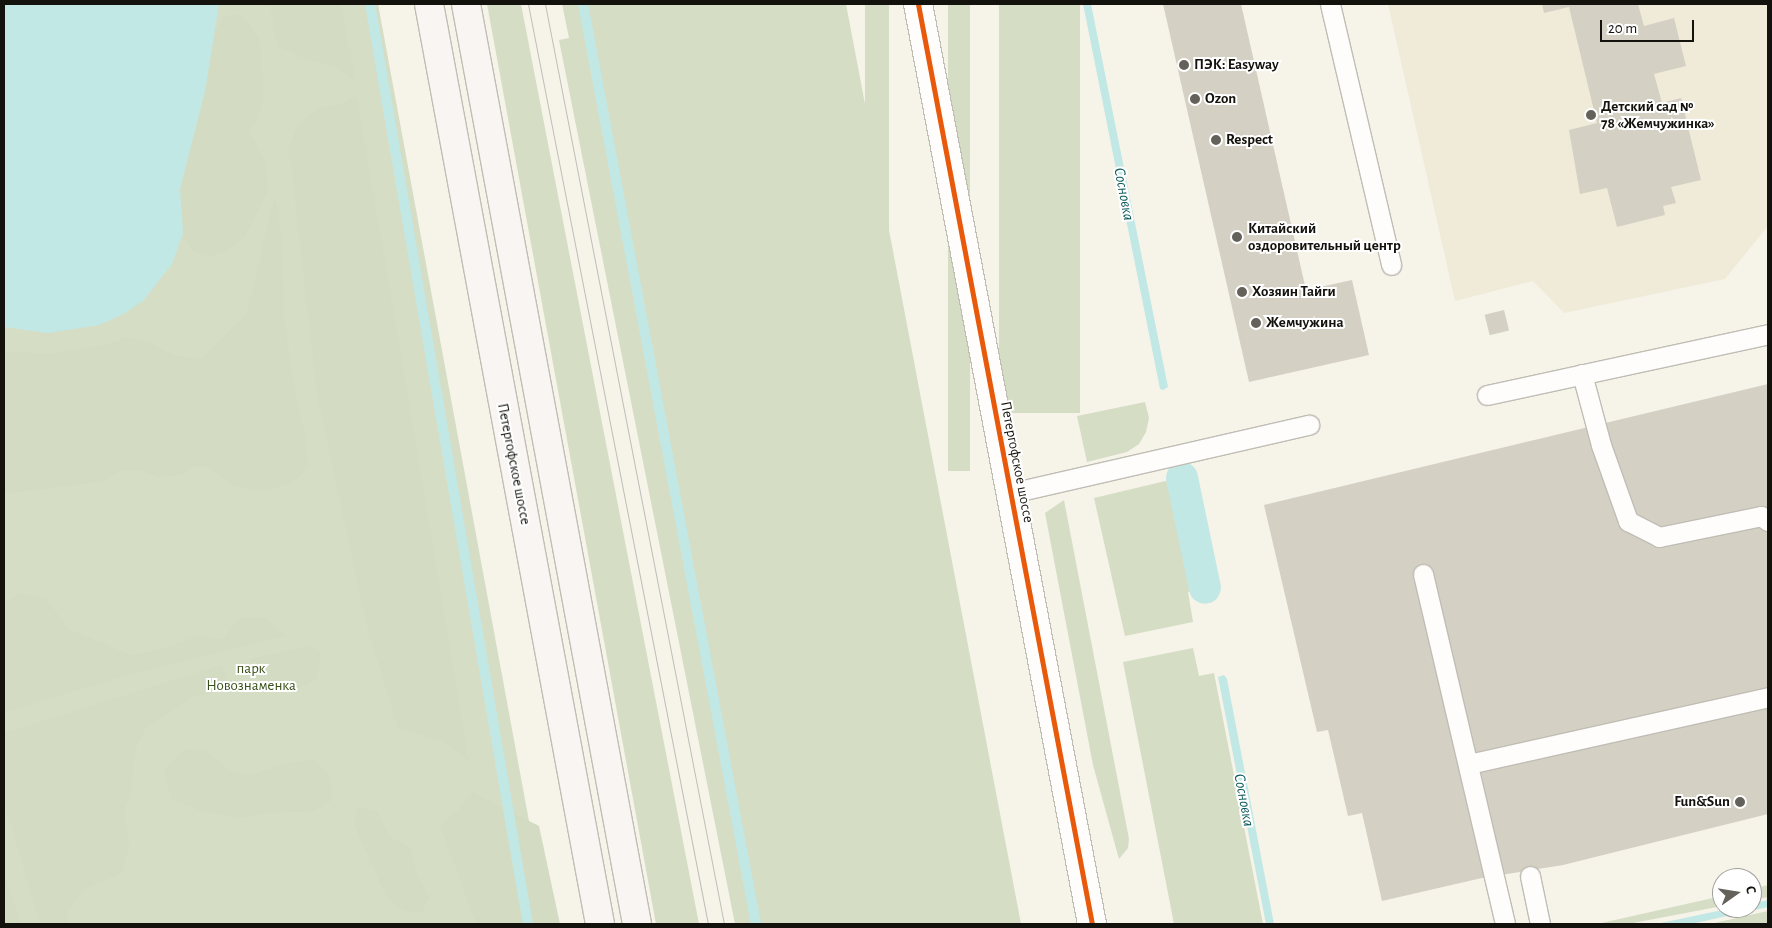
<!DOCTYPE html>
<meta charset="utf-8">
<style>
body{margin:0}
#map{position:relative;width:1772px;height:928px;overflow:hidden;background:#f6f3e9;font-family:"Alegreya Sans",sans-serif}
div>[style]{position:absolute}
.built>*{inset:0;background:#efebd8}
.green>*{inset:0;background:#d5ddc5;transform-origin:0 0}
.forest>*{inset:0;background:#d3dcc2}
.water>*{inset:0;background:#c2e8e5}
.stream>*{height:10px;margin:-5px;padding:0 5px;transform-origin:5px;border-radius:5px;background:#c2e8e5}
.canal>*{height:32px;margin:-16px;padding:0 16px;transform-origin:16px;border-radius:16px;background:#c2e8e5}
.building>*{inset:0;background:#d4d0c4;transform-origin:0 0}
.roads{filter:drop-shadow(1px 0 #c0bdb5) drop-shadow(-1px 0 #c0bdb5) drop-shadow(0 1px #c0bdb5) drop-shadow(0 -1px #c0bdb5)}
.lane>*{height:19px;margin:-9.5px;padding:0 9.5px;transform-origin:9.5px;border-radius:9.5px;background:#fefdfc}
.street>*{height:28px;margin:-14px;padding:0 14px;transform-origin:14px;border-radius:14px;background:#fefdfc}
.primary>*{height:28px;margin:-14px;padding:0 14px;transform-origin:14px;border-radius:14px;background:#f8f5f3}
.tram>*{height:1px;margin:-0.5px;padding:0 0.5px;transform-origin:0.5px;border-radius:0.5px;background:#bdbcb9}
.cycleway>*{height:5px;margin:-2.5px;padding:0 2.5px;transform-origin:2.5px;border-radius:2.5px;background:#e8590c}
.dots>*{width:14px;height:14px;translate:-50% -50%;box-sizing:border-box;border:2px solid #fff;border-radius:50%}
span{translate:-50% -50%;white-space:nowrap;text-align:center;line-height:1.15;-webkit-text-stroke:4px #fff;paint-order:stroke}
.poi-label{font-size:15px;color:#14120c;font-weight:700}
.left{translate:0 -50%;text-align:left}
.right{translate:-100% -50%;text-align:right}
.street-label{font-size:15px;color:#14120c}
.park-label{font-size:15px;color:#385018}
.water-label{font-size:16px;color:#0e5b5c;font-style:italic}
.frame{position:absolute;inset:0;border:5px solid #14120c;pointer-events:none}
.north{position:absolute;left:1712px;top:868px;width:50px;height:50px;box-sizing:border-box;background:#fff;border:1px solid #a1a09e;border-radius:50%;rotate:77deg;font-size:14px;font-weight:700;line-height:20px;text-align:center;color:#14120c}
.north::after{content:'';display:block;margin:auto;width:18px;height:22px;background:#636159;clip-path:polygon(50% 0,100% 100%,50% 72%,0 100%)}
.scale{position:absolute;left:1600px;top:20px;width:94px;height:22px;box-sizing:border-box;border:2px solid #14120c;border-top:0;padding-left:6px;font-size:15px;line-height:18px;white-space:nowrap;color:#14120c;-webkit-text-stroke:4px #fff;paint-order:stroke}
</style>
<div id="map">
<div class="built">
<div style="clip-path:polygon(1388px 4px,1768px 4px,1768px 226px,1725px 279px,1564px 313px,1533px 281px,1455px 301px)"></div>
</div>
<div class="green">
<div style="clip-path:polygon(4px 4px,378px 4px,548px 924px,4px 924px)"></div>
<div style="clip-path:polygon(487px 4px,521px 4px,699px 924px,656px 924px)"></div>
<div style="clip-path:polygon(562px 4px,846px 4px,1021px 924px,735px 924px,559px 40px,569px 38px)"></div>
<div style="left:865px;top:4px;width:24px;height:936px"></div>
<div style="left:948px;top:4px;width:22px;height:467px"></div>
<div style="left:999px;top:4px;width:81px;height:409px"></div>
<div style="clip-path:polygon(1145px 402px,1149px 418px,1146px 432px,1139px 444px,1127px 452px,1087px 462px,1077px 416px)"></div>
<div style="clip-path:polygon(1178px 478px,1201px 589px,1188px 592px,1193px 622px,1125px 636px,1094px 498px)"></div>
<div style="clip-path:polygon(1064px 500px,1129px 839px,1128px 848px,1119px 859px,1093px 765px,1045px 513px)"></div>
<div style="clip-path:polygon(1193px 648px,1199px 676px,1214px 673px,1263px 924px,1174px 924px,1123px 662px)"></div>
<div style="clip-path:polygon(1768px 885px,1768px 897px,1752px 900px,1752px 889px)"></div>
<div style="clip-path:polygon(1722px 896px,1722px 906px,1628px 924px,1597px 924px)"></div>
<div style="clip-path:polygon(1768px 911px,1768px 924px,1710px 924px)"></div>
</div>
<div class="forest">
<div style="clip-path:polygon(270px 4px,341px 4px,355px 81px,336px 67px,303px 58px,277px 46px)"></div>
<div style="clip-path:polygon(239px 14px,251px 25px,260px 41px,263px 101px,255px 124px,249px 130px,266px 162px,268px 191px,244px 238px,226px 251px,208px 257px,191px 250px,183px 233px,180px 190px,205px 92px,215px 30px,225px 16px)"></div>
<div style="clip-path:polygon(357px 96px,469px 761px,441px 741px,398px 728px,366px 623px,317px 394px,289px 147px,297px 126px,318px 108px,338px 105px)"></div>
<div style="clip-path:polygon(275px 194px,282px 237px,284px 318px,296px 397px,306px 439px,308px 468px,292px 483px,263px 491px,232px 485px,210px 468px,193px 466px,181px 475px,159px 477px,142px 471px,122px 470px,100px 482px,4px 494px,4px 351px,51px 354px,107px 345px,126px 337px,151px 343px,177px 356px,201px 358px,247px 314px)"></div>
<div style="clip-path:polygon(21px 593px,46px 599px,69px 629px,131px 655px,163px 649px,197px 636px,224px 639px,239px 618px,266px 617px,285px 636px,124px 676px,4px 713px,4px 602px)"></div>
<div style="clip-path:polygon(310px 645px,320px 651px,320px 666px,315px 681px,293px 690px,266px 689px,255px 675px,250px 659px)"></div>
<div style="clip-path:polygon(221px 665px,227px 676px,219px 692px,192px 697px,145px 729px,134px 753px,131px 793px,124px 812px,129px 846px,122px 873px,85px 889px,67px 912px,70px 924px,40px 924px,4px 802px,4px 733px)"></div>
<div style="clip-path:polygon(184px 749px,205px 751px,233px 772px,252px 775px,286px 763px,315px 760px,328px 773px,333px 790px,330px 802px,315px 811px,270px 813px,243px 818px,202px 811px,171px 799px,164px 769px)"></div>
<div style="clip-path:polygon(472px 792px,539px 826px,560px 924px,476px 924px,440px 825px,460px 809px)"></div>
<div style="clip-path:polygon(357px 806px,377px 812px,390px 837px,411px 848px,416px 872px,429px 896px,422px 912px,405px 911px,388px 900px,354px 824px)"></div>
<div style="clip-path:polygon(4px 874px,22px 924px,4px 924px)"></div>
</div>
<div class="water">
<div style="clip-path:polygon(4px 4px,219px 4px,205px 91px,180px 189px,183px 233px,172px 264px,143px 301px,122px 315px,99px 325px,48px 333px,4px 327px)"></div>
<div style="clip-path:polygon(1083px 4px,1091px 4px,1168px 387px,1163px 390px,1160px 389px)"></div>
<div style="clip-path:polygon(1224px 675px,1227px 679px,1274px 924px,1266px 924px,1218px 677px)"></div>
<div style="clip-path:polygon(1768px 900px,1768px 907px,1691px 924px,1656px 924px,1732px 908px,1752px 908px,1752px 904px)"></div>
</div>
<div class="stream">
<div style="left:370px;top:4px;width:933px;rotate:80.26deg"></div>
<div style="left:583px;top:4px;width:936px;rotate:79.35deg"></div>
</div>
<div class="canal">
<div style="left:1182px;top:478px;width:112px;rotate:78.2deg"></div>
</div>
<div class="building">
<div style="clip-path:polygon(1163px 4px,1241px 4px,1306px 290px,1352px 280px,1369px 355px,1249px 382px)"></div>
<div style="clip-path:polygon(1542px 4px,1638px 4px,1644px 26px,1674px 18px,1686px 66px,1654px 74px,1662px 103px,1681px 98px,1701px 180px,1671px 187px,1676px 203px,1663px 206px,1665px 215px,1617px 227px,1607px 188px,1580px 194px,1569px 130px,1597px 123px,1569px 7px,1544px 13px)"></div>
<div style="left:1504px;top:310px;width:21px;height:20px;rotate:76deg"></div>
<div style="clip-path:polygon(1768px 384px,1768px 814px,1563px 865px,1482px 878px,1382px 901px,1362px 813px,1348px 816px,1328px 730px,1317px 732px,1264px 505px)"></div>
</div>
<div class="roads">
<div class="lane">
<div style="left:1330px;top:4px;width:268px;rotate:76.8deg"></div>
<div style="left:1582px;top:374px;width:73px;rotate:75deg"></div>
<div style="left:1601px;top:445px;width:81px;rotate:70.4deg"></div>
<div style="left:1628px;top:521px;width:35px;rotate:27deg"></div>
<div style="left:1659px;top:537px;width:104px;rotate:-11.6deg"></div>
<div style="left:1761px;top:516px;width:9px;rotate:36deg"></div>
<div style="left:1487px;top:395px;width:288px;rotate:-12.2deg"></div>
<div style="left:1011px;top:493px;width:306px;rotate:-12.9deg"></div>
<div style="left:1423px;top:574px;width:359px;rotate:76.8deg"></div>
<div style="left:1469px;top:764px;width:306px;rotate:-12.6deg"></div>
<div style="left:1530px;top:876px;width:49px;rotate:78.2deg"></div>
</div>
<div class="street">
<div style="left:918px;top:4px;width:936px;rotate:79.29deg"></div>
</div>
<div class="primary">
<div style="left:429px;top:4px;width:936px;rotate:79.47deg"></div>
<div style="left:466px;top:4px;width:936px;rotate:79.47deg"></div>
</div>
</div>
<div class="tram">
<div style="left:528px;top:4px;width:937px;rotate:78.93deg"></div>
<div style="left:545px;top:4px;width:937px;rotate:78.99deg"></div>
</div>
<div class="cycleway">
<div style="left:918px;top:4px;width:936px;rotate:79.29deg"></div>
</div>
<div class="dots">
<div style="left:1184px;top:65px;background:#636159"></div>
<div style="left:1195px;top:99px;background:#636159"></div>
<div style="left:1591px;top:115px;background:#636159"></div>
<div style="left:1216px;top:140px;background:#636159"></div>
<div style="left:1237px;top:237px;background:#636159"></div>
<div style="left:1242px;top:292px;background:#636159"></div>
<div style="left:1256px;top:323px;background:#636159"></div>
<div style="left:1740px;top:802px;background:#636159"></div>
</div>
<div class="poi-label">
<span class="left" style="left:1194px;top:65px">ПЭК: Easyway</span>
<span class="left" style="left:1205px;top:99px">Ozon</span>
<span class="left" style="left:1601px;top:115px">Детский сад №<br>78 «Жемчужинка»</span>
<span class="left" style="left:1226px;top:140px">Respect</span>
<span class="left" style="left:1248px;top:237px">Китайский<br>оздоровительный центр</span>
<span class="left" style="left:1252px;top:292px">Хозяин Тайги</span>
<span class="left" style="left:1266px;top:323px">Жемчужина</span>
<span class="right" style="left:1730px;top:802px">Fun&amp;Sun</span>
</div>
<div class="street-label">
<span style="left:1017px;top:462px;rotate:79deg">Петергофское шоссе</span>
<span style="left:514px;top:464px;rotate:79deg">Петергофское шоссе</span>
</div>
<div class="park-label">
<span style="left:251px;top:677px">парк<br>Новознаменка</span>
</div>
<div class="water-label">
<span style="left:1124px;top:194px;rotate:79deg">Сосновка</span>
<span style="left:1244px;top:800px;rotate:79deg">Сосновка</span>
</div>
<div class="frame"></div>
<div class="north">С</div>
<div class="scale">20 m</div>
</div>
